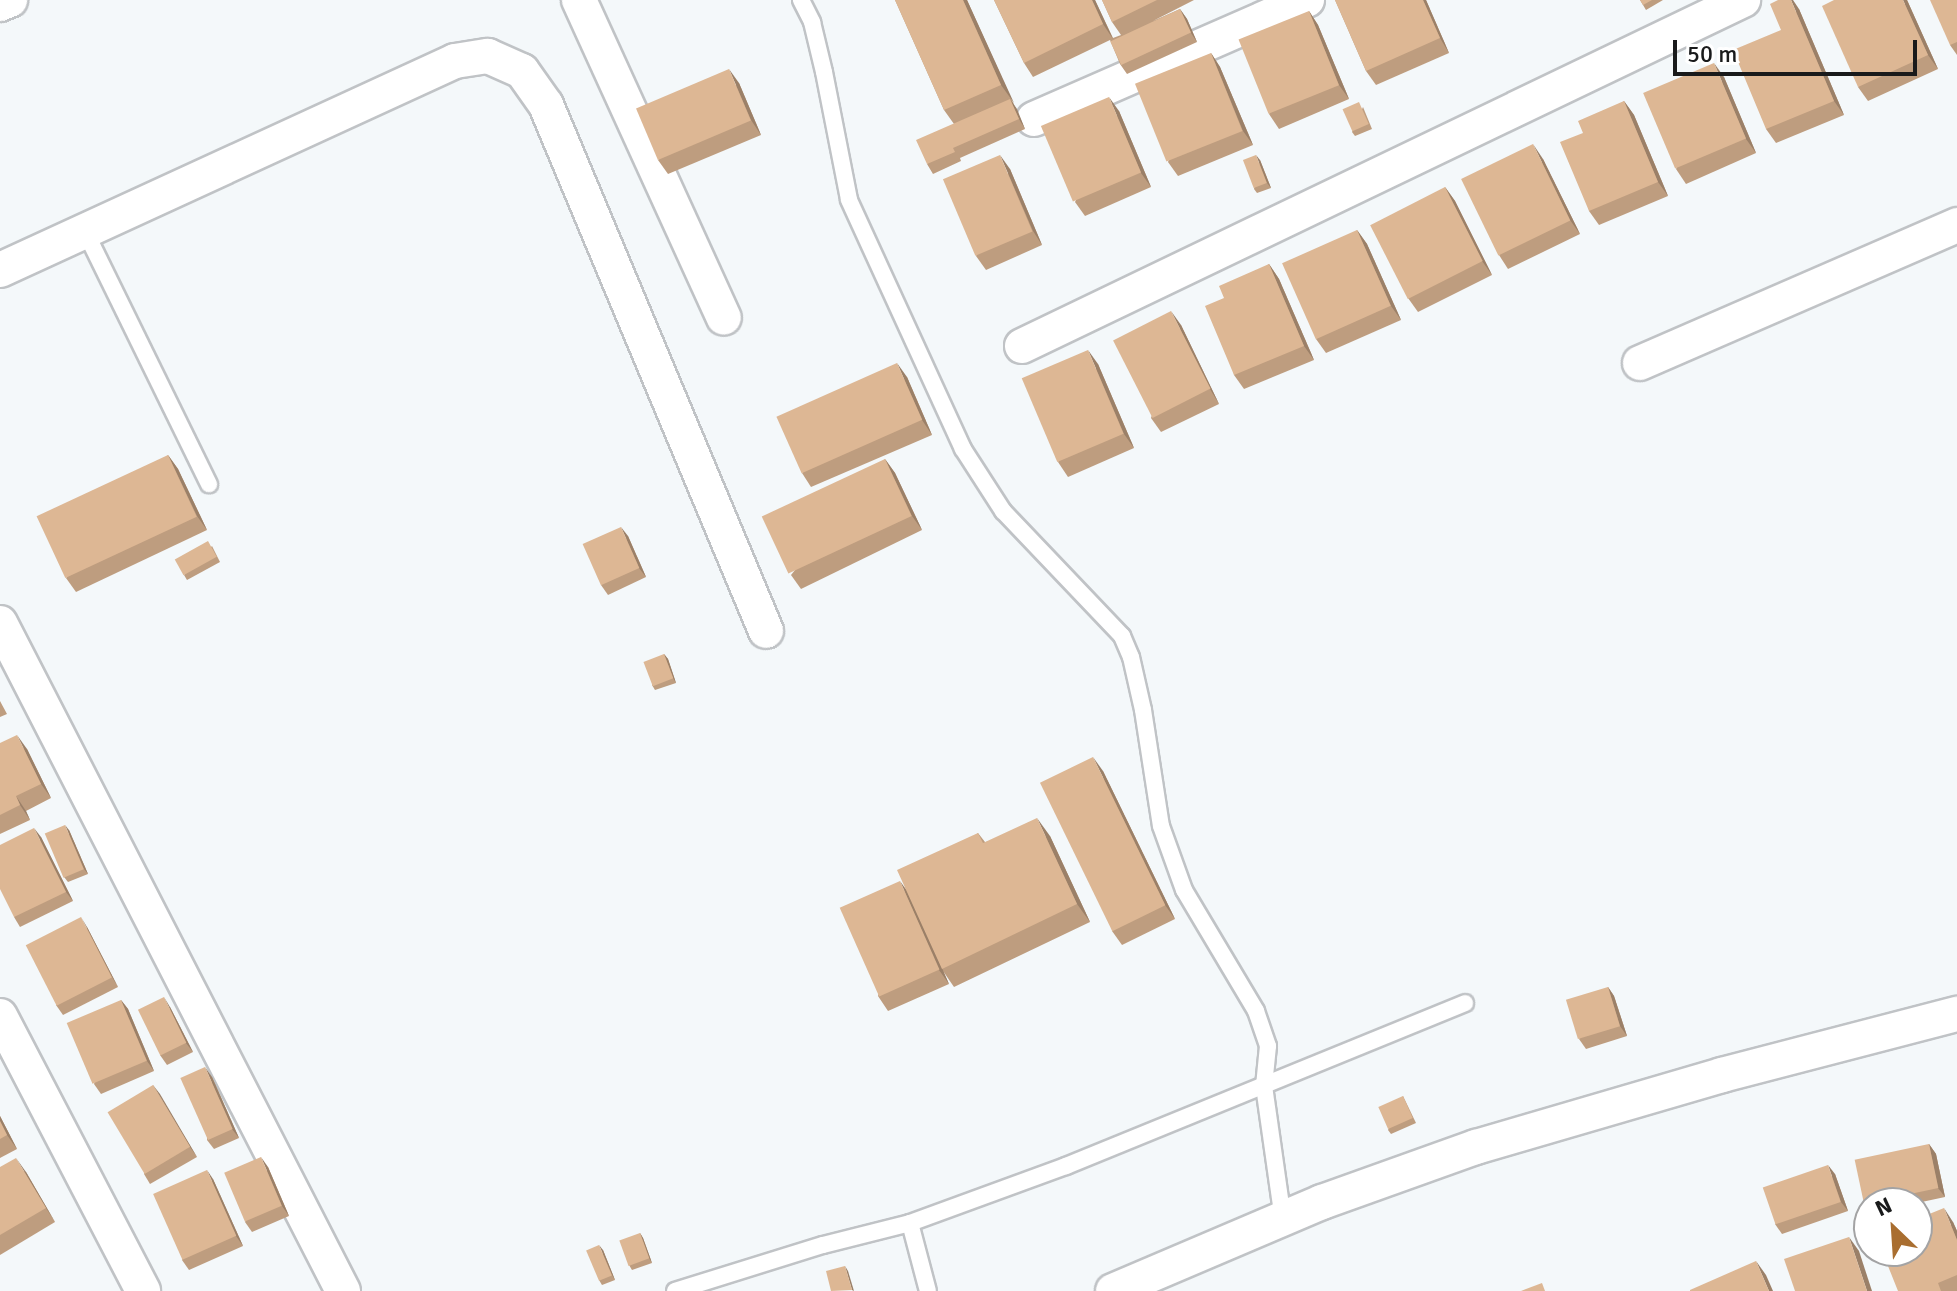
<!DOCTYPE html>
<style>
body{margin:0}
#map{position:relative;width:1957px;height:1291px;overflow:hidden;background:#f4f8fa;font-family:Signika,sans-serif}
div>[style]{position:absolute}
.roads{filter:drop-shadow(2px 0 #c0c3c6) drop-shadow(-2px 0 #c0c3c6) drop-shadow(0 2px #c0c3c6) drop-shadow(0 -2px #c0c3c6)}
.service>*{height:16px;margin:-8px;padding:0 8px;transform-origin:8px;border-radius:8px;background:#fff}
.minor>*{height:34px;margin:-17px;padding:0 17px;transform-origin:17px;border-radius:17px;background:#fff}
.wall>*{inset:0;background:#be9d7f}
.shaded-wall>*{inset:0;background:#9b8068}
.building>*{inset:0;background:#ddb794;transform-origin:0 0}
span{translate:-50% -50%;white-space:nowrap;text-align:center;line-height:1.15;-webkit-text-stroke:8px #fff;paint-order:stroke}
.north{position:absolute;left:1853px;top:1187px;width:80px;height:80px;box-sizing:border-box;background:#fff;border:2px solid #a3a3a4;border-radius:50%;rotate:335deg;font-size:22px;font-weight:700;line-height:32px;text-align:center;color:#191a1b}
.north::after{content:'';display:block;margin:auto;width:28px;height:36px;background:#a96e30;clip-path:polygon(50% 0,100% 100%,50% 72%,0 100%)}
.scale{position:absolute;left:1673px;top:40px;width:244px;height:36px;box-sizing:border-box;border:4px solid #191a1b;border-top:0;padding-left:10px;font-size:24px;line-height:28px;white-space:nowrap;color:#191a1b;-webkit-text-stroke:6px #fff;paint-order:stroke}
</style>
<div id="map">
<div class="roads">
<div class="service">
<div style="left:801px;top:0;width:25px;rotate:63deg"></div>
<div style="left:812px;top:22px;width:51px;rotate:76.5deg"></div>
<div style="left:824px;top:72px;width:130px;rotate:78.9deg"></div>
<div style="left:849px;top:200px;width:274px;rotate:65.4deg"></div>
<div style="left:963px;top:449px;width:74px;rotate:57.2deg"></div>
<div style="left:1003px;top:511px;width:173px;rotate:46.4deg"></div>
<div style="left:1122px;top:636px;width:23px;rotate:67deg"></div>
<div style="left:1131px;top:657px;width:54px;rotate:77.2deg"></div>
<div style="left:1143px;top:710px;width:117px;rotate:81.2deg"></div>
<div style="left:1161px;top:826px;width:68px;rotate:70.2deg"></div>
<div style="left:1184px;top:890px;width:141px;rotate:59.2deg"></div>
<div style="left:1256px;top:1011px;width:37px;rotate:71deg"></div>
<div style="left:1268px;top:1046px;width:40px;rotate:95.7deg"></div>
<div style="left:1264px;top:1086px;width:134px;rotate:81.9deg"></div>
<div style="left:85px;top:231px;width:282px;rotate:63.9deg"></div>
<div style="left:910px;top:1223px;width:70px;rotate:75.2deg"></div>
<div style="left:675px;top:1291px;width:155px;rotate:-17.3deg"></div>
<div style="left:823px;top:1245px;width:90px;rotate:-14.2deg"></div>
<div style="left:910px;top:1223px;width:166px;rotate:-20.1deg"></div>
<div style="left:1066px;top:1166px;width:431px;rotate:-22.2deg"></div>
</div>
<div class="minor">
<div style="left:579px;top:0;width:349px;rotate:65.5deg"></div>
<div style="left:0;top:4px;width:11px;rotate:-22deg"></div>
<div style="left:1034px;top:119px;width:298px;rotate:-23.6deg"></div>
<div style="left:0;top:270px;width:501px;rotate:-24.67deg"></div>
<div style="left:455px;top:61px;width:33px;rotate:-9deg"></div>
<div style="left:488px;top:56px;width:37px;rotate:24deg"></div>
<div style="left:522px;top:71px;width:42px;rotate:54.8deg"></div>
<div style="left:546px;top:105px;width:570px;rotate:67.3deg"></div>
<div style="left:1022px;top:346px;width:800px;rotate:-25.64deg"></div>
<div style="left:1640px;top:363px;width:346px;rotate:-23.5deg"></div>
<div style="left:0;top:623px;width:751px;rotate:62.82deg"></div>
<div style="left:0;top:1016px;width:310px;rotate:62.5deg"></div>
<div style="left:1113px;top:1291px;width:227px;rotate:-23.1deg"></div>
<div style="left:1322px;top:1202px;width:164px;rotate:-19.7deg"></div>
<div style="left:1476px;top:1147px;width:256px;rotate:-16.3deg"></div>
<div style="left:1722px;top:1075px;width:243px;rotate:-14.6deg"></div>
</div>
</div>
<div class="wall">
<div style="clip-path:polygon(895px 0,967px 0,1025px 129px,960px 158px,961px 161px,933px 174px,927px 164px,954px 124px,944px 110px)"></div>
<div style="clip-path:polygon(994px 0,1095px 0,1113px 38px,1121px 35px,1112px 22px,1102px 0,1194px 0,1153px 21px,1180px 9px,1187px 19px,1197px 42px,1127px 74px,1120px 64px,1110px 40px,1033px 77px,1024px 63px)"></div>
<div style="clip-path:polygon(1335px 0,1426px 0,1449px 53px,1376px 85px,1366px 71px)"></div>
<div style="clip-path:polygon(1640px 0,1663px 0,1646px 10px)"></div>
<div style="clip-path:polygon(1907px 0,1938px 69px,1868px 101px,1858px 87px)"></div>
<div style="clip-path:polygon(1957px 0,1957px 55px,1950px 45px)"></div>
<div style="clip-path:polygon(1799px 9px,1844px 115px,1776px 143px,1766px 129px,1781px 30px)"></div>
<div style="clip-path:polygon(1309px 11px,1318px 25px,1349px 99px,1279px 129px,1269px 114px)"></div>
<div style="clip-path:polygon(1211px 53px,1220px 67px,1253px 145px,1178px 176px,1168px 162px)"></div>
<div style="clip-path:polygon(1724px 77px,1756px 153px,1686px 184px,1676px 169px)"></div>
<div style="clip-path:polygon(739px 83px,761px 135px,668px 174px,658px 160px)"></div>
<div style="clip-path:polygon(1624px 101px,1634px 115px,1668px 196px,1599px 225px,1589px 211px,1583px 133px)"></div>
<div style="clip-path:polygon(1363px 107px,1372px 129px,1355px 136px,1352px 132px)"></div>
<div style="clip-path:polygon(1119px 111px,1151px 187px,1085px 216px,1075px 202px)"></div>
<div style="clip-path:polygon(1543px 159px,1580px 234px,1508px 269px,1499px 255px)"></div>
<div style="clip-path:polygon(1260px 160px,1271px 188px,1257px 193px,1254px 189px)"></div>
<div style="clip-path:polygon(1010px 169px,1042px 245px,986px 270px,976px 256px)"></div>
<div style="clip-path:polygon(1445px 187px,1455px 201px,1492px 275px,1418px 312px,1408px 298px)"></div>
<div style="clip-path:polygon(1357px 230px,1367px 244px,1401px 320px,1326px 353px,1316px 339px)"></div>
<div style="clip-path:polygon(1269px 264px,1279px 279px,1314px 360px,1244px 389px,1234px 375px,1224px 298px)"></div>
<div style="clip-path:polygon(1181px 325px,1219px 404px,1161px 432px,1151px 418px)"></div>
<div style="clip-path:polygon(1098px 364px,1134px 448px,1068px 477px,1058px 462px)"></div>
<div style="clip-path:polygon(907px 377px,932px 435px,811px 487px,802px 473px)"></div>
<div style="clip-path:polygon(168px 455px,178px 469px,207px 530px,76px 592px,66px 578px)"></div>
<div style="clip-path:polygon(885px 459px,895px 473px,922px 530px,801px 589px,791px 575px)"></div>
<div style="clip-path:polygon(628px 536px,646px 577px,608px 595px,601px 585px)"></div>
<div style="clip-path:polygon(212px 546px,220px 562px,187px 580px,184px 575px)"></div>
<div style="clip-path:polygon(664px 654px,668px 659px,676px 683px,655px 690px,652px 685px)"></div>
<div style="clip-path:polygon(0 701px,7px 714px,0 717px)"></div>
<div style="clip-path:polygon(0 743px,27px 749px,51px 798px,26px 811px,30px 820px,0 834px)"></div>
<div style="clip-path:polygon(1103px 771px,1175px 919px,1122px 945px,1112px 931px)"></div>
<div style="clip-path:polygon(69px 830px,88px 874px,68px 882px,64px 877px)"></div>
<div style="clip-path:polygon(978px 833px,985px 842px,1050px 836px,1090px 922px,954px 987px,943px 971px,949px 984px,888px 1011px,878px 996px,905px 889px)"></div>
<div style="clip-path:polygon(41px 837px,73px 901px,20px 927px,14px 917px)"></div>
<div style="clip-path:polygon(87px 927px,118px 987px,63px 1015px,56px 1005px)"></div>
<div style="clip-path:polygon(1608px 987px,1614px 996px,1627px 1036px,1586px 1049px,1579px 1039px)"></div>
<div style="clip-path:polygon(121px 1000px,128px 1009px,154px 1071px,101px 1094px,94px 1084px)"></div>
<div style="clip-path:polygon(170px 1007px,193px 1052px,167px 1065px,160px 1055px)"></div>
<div style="clip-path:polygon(212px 1077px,239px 1138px,214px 1149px,207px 1140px)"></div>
<div style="clip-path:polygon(153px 1085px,197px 1157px,150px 1184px,144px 1174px)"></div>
<div style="clip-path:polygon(1403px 1096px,1416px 1123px,1391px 1134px,1388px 1130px)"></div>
<div style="clip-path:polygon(0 1116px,17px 1149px,0 1158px)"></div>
<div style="clip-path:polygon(1929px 1144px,1936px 1154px,1945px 1197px,1917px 1203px,1869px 1203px,1869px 1210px,1864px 1203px)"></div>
<div style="clip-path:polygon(0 1167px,26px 1172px,55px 1222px,0 1255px)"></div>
<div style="clip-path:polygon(268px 1167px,289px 1216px,252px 1232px,245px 1222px)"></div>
<div style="clip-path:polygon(1835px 1174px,1848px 1211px,1782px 1234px,1775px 1224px)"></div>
<div style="clip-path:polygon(213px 1179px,243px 1246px,189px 1270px,182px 1260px)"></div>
<div style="clip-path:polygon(1953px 1222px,1957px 1231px,1957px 1291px,1898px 1291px)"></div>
<div style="clip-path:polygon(640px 1233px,643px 1238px,652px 1263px,632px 1270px,629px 1265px)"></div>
<div style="clip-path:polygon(603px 1250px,615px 1280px,602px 1285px,599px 1280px)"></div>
</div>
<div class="shaded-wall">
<div style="clip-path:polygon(963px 0,967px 0,1014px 103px,1001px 85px)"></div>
<div style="clip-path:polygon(1092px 0,1095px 0,1113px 39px,1103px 24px)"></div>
<div style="clip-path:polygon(1423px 0,1426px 0,1449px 53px,1440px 38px)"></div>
<div style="clip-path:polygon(1791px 0,1793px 0,1799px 9px,1844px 115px,1834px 101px)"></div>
<div style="clip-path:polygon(1903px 0,1907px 0,1938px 69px,1928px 55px)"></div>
<div style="clip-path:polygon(1180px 9px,1187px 19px,1197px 42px,1191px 33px)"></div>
<div style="clip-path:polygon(1309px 11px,1318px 25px,1349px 99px,1339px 85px)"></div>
<div style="clip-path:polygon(1211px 53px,1220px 67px,1253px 145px,1243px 131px)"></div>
<div style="clip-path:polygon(1714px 63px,1724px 77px,1756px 153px,1746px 139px)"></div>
<div style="clip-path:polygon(729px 69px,739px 83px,761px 135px,751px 120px)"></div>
<div style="clip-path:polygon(1109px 97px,1119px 111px,1151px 187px,1141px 173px)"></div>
<div style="clip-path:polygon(1010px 99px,1017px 109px,1025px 129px,1019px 119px)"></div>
<div style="clip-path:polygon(1624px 101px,1634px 115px,1668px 196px,1658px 182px)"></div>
<div style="clip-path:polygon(1533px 144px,1543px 159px,1580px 234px,1570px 220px)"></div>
<div style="clip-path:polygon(1000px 155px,1010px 169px,1042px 245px,1033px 231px)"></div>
<div style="clip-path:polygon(1256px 155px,1260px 160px,1271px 188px,1267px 183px)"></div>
<div style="clip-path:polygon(1445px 187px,1455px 201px,1492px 275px,1482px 261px)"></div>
<div style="clip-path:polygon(1357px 230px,1367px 244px,1401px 320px,1391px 306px)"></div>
<div style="clip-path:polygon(1269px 264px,1279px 279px,1314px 360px,1304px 346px)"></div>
<div style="clip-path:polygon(1171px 311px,1181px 325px,1219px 404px,1210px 389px)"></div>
<div style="clip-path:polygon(1088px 350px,1098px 364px,1134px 448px,1124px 434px)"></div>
<div style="clip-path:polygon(897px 363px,907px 377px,932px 435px,922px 420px)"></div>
<div style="clip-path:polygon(168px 455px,178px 469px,207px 530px,197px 516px)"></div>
<div style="clip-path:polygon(885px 459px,895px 473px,922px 530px,912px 516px)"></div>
<div style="clip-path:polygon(621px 527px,628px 536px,646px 577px,639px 568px)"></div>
<div style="clip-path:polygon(664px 654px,668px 659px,676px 683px,673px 678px)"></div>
<div style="clip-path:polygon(17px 735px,27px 749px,51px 798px,41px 784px)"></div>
<div style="clip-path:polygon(1093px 757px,1103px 771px,1175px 919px,1165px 905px)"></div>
<div style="clip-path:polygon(16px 796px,26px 811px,30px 820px,20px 805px)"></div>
<div style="clip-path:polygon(1037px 818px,1050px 836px,1090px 922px,1077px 904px)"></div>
<div style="clip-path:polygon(65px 825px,69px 830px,88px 874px,84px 869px)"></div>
<div style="clip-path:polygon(34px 828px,41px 837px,73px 901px,66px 892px)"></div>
<div style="clip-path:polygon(900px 881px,910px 895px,949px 984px,939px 970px)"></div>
<div style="clip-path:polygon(81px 917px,87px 927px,118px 987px,112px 977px)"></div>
<div style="clip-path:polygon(1608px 987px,1614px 996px,1627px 1036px,1620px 1026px)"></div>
<div style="clip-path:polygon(164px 997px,170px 1007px,193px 1052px,186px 1043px)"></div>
<div style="clip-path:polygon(121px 1000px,128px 1009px,154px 1071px,147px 1061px)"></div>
<div style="clip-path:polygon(205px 1067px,212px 1077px,239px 1138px,232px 1129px)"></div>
<div style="clip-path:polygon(153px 1085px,160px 1094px,197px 1157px,190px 1147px)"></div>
<div style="clip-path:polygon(0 1116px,17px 1149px,7px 1135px,0 1121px)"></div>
<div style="clip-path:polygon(1929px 1144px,1936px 1154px,1945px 1197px,1938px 1188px)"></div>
<div style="clip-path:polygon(261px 1157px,268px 1167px,289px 1216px,282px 1206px)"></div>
<div style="clip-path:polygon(16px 1158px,26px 1172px,55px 1222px,46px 1208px)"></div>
<div style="clip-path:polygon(1828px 1165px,1835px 1174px,1848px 1211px,1841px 1202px)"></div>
<div style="clip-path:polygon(207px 1170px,213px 1179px,243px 1246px,236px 1236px)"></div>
<div style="clip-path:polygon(1944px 1208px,1953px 1222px,1957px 1231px,1957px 1240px)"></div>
<div style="clip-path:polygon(640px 1233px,643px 1238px,652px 1263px,649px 1258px)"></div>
<div style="clip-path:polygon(1849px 1237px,1859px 1251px,1872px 1291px,1867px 1291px)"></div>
<div style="clip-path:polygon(599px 1245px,603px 1250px,615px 1280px,612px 1275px)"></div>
<div style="clip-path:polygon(1756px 1261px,1766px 1275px,1773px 1291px,1769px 1291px)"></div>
<div style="clip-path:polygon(845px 1266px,848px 1271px,854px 1291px,852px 1290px)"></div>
</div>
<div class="building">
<div style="clip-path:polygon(895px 0,963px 0,1001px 85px,944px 110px)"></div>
<div style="clip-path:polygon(994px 0,1092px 0,1103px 24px,1024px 63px)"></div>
<div style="clip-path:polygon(1102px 0,1157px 0,1112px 22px)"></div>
<div style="clip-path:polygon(1335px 0,1423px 0,1440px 38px,1366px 71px)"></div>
<div style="clip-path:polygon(1640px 0,1652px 0,1643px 5px)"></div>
<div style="clip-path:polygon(1778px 0,1791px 0,1834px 101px,1766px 129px,1733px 50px,1781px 30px,1770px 4px)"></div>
<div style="clip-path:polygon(1834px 0,1903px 0,1928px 55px,1858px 87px,1822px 6px)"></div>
<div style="clip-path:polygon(1930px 0,1957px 0,1957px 42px,1950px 45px)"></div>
<div style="left:1180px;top:9px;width:26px;height:77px;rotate:65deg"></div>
<div style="left:1309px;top:11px;width:80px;height:76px;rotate:68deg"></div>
<div style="left:1211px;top:53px;width:84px;height:82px;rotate:68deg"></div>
<div style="left:1714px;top:63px;width:82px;height:77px;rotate:67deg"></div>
<div style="left:729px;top:69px;width:56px;height:101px;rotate:67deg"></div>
<div style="left:1109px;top:97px;width:82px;height:74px;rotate:67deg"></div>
<div style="clip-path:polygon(1010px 99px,1019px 119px,953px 148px,955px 152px,927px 164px,916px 140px)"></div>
<div style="clip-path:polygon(1624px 101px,1658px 182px,1589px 211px,1560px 142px,1583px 133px,1578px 121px)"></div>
<div style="left:1359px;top:102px;width:24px;height:18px;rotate:66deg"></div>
<div style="left:1533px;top:144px;width:85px;height:80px;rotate:64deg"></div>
<div style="left:1000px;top:155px;width:83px;height:62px;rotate:67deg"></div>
<div style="left:1256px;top:155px;width:30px;height:14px;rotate:69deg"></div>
<div style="left:1445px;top:187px;width:83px;height:84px;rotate:63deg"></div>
<div style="left:1357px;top:230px;width:83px;height:82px;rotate:66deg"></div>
<div style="clip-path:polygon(1269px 264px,1304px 346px,1234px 375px,1205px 306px,1224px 298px,1219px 286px)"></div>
<div style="left:1171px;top:311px;width:87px;height:65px;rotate:63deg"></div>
<div style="left:1088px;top:350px;width:91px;height:72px;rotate:67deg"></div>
<div style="left:897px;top:363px;width:62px;height:132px;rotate:66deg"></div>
<div style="left:168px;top:455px;width:68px;height:145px;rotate:65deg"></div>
<div style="left:885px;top:459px;width:63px;height:136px;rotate:65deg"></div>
<div style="left:621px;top:527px;width:45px;height:42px;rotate:66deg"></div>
<div style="left:208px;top:541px;width:18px;height:38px;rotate:61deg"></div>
<div style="left:664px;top:654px;width:26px;height:22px;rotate:69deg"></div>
<div style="clip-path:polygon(17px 735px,41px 784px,16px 796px,20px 805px,0 815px,0 743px)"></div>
<div style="left:1093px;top:757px;width:165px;height:59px;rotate:64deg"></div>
<div style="clip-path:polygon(1037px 818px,1077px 904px,942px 969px,897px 870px,978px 833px,983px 843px)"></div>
<div style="left:65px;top:825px;width:48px;height:22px;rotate:67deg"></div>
<div style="clip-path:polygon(34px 828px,66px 892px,14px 917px,0 889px,0 845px)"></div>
<div style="left:900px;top:881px;width:97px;height:66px;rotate:66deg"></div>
<div style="left:81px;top:917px;width:68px;height:62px;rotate:63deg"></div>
<div style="left:1608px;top:987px;width:41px;height:44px;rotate:73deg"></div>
<div style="left:164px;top:997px;width:51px;height:29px;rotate:64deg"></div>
<div style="left:121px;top:1000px;width:66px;height:59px;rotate:67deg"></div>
<div style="left:205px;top:1067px;width:68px;height:27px;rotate:66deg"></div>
<div style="left:153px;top:1085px;width:72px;height:53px;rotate:59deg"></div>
<div style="left:1403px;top:1096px;width:24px;height:27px;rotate:66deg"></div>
<div style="clip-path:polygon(0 1121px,7px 1135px,0 1139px)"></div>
<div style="left:1929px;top:1144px;width:45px;height:76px;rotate:78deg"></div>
<div style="left:261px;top:1157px;width:53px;height:40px;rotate:67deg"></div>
<div style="clip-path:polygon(16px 1158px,46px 1208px,0 1235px,0 1167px)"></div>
<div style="left:1828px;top:1165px;width:39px;height:69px;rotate:71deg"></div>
<div style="left:207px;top:1170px;width:72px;height:59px;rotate:66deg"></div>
<div style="clip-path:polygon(1944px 1208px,1957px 1240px,1957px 1275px,1938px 1283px,1941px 1291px,1898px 1291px,1882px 1251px,1917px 1251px,1917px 1219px)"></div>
<div style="left:640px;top:1233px;width:27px;height:22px;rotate:70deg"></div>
<div style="clip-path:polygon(1849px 1237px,1867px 1291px,1795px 1291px,1784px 1259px)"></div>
<div style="left:599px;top:1245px;width:33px;height:14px;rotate:67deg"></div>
<div style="clip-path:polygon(1756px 1261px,1769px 1291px,1690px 1291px,1690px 1290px)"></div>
<div style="clip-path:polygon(845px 1266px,852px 1290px,831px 1291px,826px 1271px)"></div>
<div style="clip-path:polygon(1542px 1283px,1545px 1291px,1521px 1291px)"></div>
</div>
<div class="north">N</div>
<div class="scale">50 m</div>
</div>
